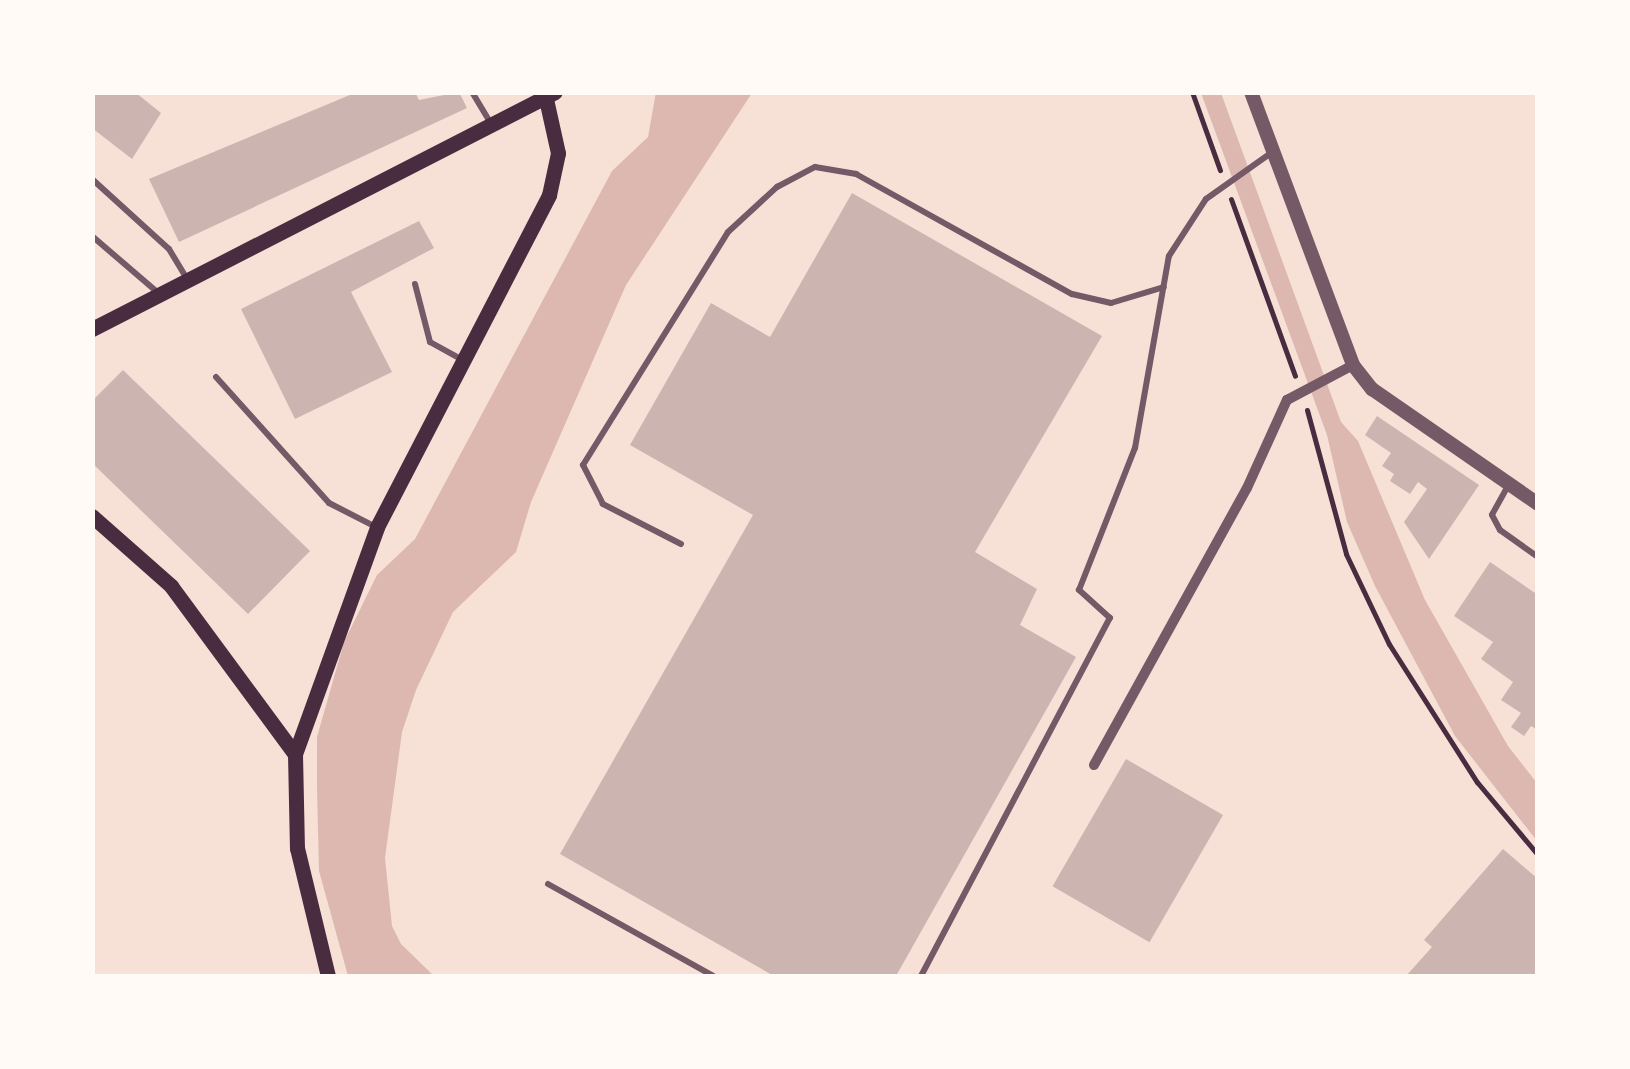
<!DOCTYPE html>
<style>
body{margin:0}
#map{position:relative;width:1630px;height:1069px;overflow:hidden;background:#f7e1d7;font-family:Barlow,sans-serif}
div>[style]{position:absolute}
.water>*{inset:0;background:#dcb8b0}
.building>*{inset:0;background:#ccb4b1;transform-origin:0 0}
.path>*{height:5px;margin:-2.5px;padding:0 2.5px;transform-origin:2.5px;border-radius:2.5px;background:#4a2c40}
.service>*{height:6px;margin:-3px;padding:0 3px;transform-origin:3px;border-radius:3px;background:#755966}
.minor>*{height:10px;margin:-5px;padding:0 5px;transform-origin:5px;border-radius:5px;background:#755966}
.tertiary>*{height:14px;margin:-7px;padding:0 7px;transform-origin:7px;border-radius:7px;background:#755966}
.secondary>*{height:15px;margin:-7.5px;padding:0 7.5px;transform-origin:7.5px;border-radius:7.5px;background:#4a2c40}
span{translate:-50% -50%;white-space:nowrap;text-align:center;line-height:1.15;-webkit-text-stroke:10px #fffaf5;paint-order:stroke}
.frame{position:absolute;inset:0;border:95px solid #fffaf5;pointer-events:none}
</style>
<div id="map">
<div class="water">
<div style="clip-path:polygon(656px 92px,752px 93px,626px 285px,531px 502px,516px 552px,453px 612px,416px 690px,402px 732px,385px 858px,392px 926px,401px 944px,434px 976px,348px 976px,319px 871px,317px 787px,317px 737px,344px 642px,377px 575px,415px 539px,612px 171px,648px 137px)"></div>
<div style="clip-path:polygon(1201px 93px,1221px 93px,1341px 422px,1358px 441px,1425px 600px,1508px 746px,1537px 783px,1537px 841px,1455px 736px,1375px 586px,1347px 522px,1327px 435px)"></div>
</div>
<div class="building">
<div style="clip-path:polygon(92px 92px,135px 92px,161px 113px,132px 159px,92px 128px)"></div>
<div style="clip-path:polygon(357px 92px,415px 92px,419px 100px,459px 92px,467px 108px,179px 242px,149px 179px)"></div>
<div style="clip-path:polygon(852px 193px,1102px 336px,975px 552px,1037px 589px,1020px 625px,1076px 657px,896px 976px,774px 976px,560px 854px,753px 515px,630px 445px,711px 303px,770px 337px)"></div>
<div style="clip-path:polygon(419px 221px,434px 248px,351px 292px,392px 372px,295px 419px,241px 309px)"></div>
<div style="clip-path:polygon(123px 370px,310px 551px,248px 614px,92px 463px,92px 401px)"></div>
<div style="clip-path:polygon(1377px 416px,1479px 485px,1429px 559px,1404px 522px,1427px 489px,1418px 482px,1410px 494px,1390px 481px,1394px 474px,1382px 466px,1391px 453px,1365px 435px)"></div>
<div style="clip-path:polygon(1490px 562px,1538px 595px,1538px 730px,1531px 726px,1524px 736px,1511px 727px,1521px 713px,1501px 700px,1513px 682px,1481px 659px,1493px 642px,1454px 616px)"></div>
<div style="left:1126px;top:759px;width:112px;height:147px;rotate:30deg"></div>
<div style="clip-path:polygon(1503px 849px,1538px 879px,1538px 976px,1406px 976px,1432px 947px,1424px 940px)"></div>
</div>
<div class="path">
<div style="left:1192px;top:92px;width:83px;rotate:70.3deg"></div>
<div style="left:1231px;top:199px;width:188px;rotate:70.1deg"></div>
<div style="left:1307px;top:410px;width:149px;rotate:74.8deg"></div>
<div style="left:1346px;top:554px;width:100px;rotate:64.5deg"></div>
<div style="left:1389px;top:644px;width:164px;rotate:57.5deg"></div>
<div style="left:1477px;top:782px;width:95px;rotate:50.1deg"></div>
</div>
<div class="service">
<div style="left:472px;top:92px;width:37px;rotate:59deg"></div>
<div style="left:92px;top:179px;width:104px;rotate:42.3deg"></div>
<div style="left:169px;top:249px;width:31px;rotate:59deg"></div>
<div style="left:92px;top:236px;width:86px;rotate:40.7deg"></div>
<div style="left:415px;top:284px;width:60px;rotate:75.5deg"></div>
<div style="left:430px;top:342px;width:35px;rotate:29deg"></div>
<div style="left:216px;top:377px;width:169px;rotate:48.1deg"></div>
<div style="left:329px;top:503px;width:53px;rotate:27.1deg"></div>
<div style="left:1509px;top:484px;width:35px;rotate:119deg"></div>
<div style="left:1492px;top:515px;width:17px;rotate:62deg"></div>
<div style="left:1500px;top:530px;width:47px;rotate:35.4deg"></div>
<div style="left:681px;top:544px;width:88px;rotate:-152.9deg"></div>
<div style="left:603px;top:504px;width:44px;rotate:-117.1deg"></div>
<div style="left:583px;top:465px;width:274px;rotate:-58.1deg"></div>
<div style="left:728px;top:232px;width:67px;rotate:-42.6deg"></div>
<div style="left:777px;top:187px;width:43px;rotate:-27.8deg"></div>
<div style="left:815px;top:167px;width:42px;rotate:9.7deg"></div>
<div style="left:856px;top:174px;width:247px;rotate:29.1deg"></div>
<div style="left:1072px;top:294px;width:40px;rotate:13deg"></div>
<div style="left:1111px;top:303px;width:55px;rotate:-16.8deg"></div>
<div style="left:548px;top:884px;width:189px;rotate:29.1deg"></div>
<div style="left:921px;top:976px;width:405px;rotate:-62.2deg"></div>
<div style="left:1110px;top:618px;width:42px;rotate:-137.9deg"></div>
<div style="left:1079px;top:590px;width:153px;rotate:-68.5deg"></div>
<div style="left:1135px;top:448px;width:195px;rotate:-80deg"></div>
<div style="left:1169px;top:256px;width:68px;rotate:-57deg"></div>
<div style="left:1206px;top:199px;width:80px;rotate:-35.3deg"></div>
</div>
<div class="minor">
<div style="left:1094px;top:765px;width:316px;rotate:-61.1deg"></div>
<div style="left:1247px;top:488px;width:97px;rotate:-65.6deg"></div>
<div style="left:1287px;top:400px;width:75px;rotate:-27.9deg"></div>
</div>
<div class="tertiary">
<div style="left:1251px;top:92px;width:291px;rotate:69.5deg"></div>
<div style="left:1353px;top:365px;width:31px;rotate:52deg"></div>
<div style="left:1372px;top:389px;width:202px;rotate:34.7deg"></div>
</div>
<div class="secondary">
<div style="left:92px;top:329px;width:520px;rotate:-27.11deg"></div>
<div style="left:92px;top:516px;width:106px;rotate:41.5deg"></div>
<div style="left:171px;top:586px;width:209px;rotate:53.6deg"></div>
<div style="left:295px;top:754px;width:94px;rotate:88.8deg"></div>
<div style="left:297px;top:848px;width:132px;rotate:76.4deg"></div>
<div style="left:295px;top:754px;width:241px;rotate:-70.1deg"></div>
<div style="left:377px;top:527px;width:374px;rotate:-62.6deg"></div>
<div style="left:549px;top:195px;width:43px;rotate:-77.9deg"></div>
<div style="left:558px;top:153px;width:55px;rotate:-102.5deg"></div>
</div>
<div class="frame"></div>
</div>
